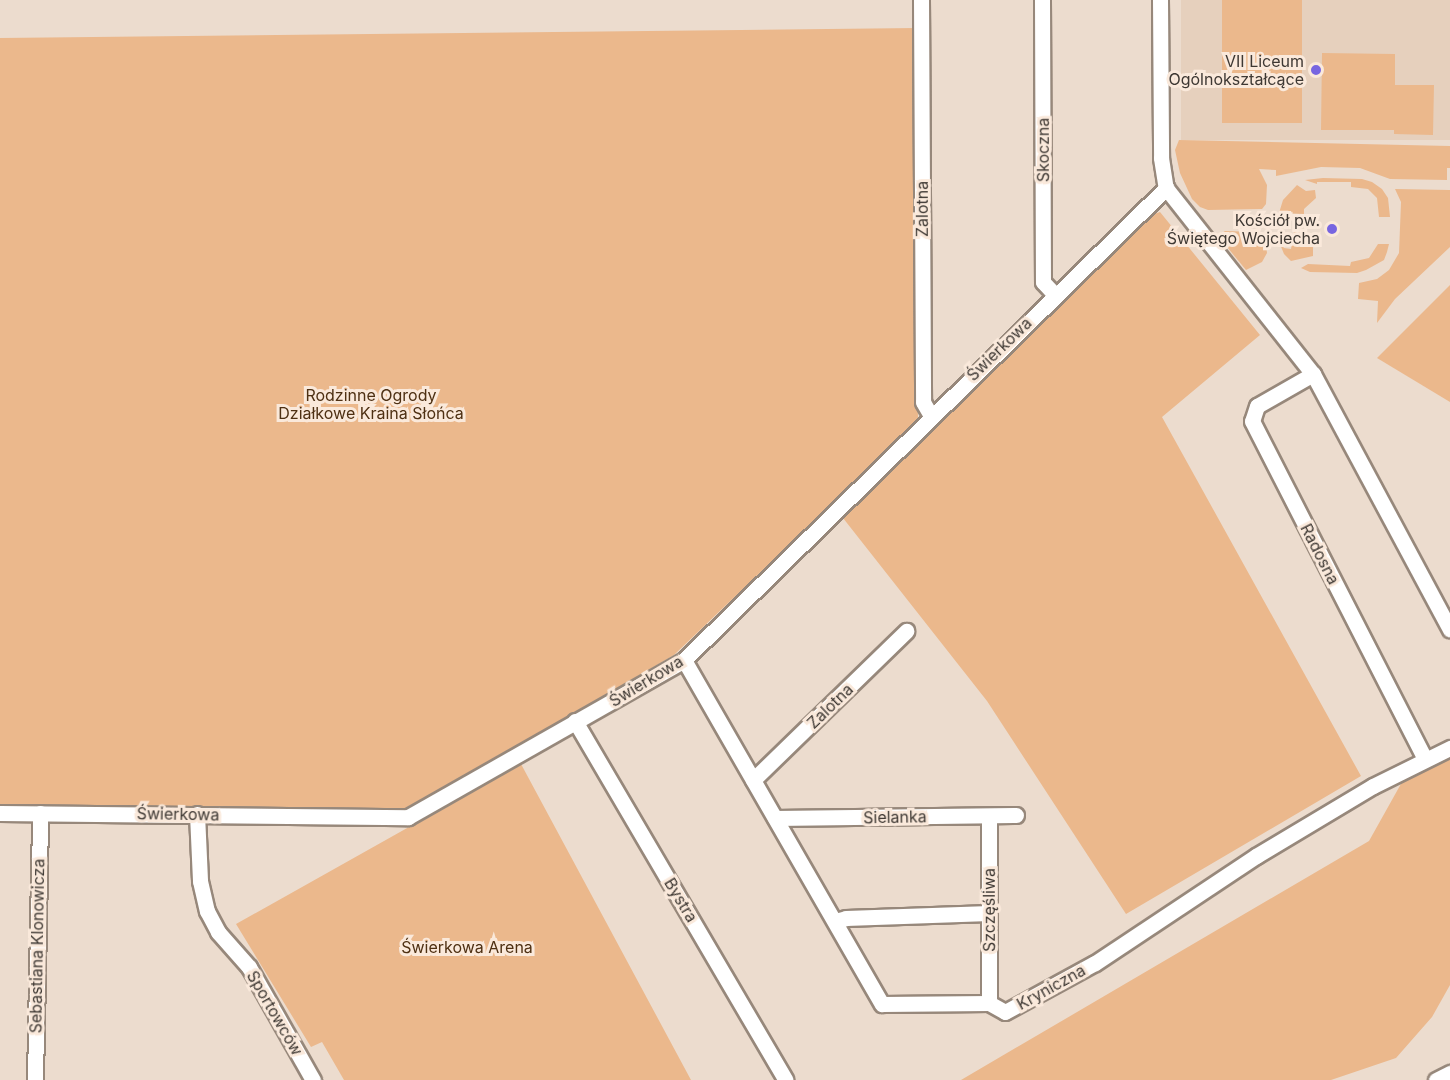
<!DOCTYPE html>
<meta charset="utf-8">
<style>
body{margin:0}
#map{position:relative;width:1450px;height:1080px;overflow:hidden;background:#ecdcce;font-family:Inter,sans-serif}
div>[style]{position:absolute}
.built>*{inset:0;background:#e6d0bd;transform-origin:0 0}
.green>*{inset:0;background:#ebb88c;transform-origin:0 0}
.roads{filter:drop-shadow(2px 0 #97887b) drop-shadow(-2px 0 #97887b) drop-shadow(0 2px #97887b) drop-shadow(0 -2px #97887b)}
.minor>*{height:15px;margin:-7.5px;padding:0 7.5px;transform-origin:7.5px;border-radius:7.5px;background:#fff}
.dots>*{width:16px;height:16px;translate:-50% -50%;box-sizing:border-box;border:3px solid #fae9db;border-radius:50%}
span{translate:-50% -50%;white-space:nowrap;text-align:center;line-height:1.15;-webkit-text-stroke:6px #fae9db;paint-order:stroke}
.poi-label{font-size:16px;color:#3e3833}
.right{translate:-100% -50%;text-align:right}
.street-label{font-size:16px;color:#3e3833}
.park-label{font-size:16px;color:#4e3013}
</style>
<div id="map">
<div class="built">
<div style="left:1181px;top:0;width:269px;height:140px"></div>
</div>
<div class="green">
<div style="left:1222px;top:0;width:80px;height:123px"></div>
<div style="clip-path:polygon(916px 28px,918px 421px,674px 655px,406px 812px,0 805px,0 38px)"></div>
<div style="clip-path:polygon(1322px 53px,1395px 54px,1395px 85px,1434px 85px,1433px 135px,1394px 134px,1394px 130px,1321px 130px)"></div>
<div style="clip-path:polygon(1179px 140px,1450px 146px,1450px 168px,1447px 168px,1447px 180px,1390px 179px,1360px 168px,1321px 167px,1276px 176px,1276px 170px,1259px 169px,1267px 185px,1266px 204px,1262px 209px,1208px 210px,1200px 207px,1192px 199px,1180px 173px,1175px 150px)"></div>
<div style="clip-path:polygon(1323px 178px,1362px 179px,1372px 182px,1382px 189px,1388px 198px,1390px 217px,1379px 217px,1377px 198px,1368px 189px,1351px 187px,1351px 182px,1317px 182px,1317px 184px,1305px 180px)"></div>
<div style="clip-path:polygon(1297px 185px,1306px 191px,1315px 190px,1316px 198px,1304px 209px,1304px 214px,1279px 213px,1283px 200px)"></div>
<div style="clip-path:polygon(1395px 189px,1450px 190px,1450px 247px,1395px 299px,1377px 323px,1378px 301px,1358px 299px,1359px 283px,1377px 279px,1389px 270px,1399px 253px,1401px 202px)"></div>
<div style="clip-path:polygon(1160px 212px,1260px 335px,1162px 417px,1361px 776px,1126px 914px,987px 701px,843px 518px,965px 396px,967px 390px,1142px 218px)"></div>
<div style="clip-path:polygon(1225px 231px,1259px 232px,1265px 236px,1267px 253px,1262px 262px,1246px 270px,1218px 236px)"></div>
<div style="clip-path:polygon(1294px 232px,1302px 232px,1313px 245px,1313px 256px,1291px 261px,1284px 254px,1278px 239px,1284px 248px,1291px 249px)"></div>
<div style="clip-path:polygon(1378px 244px,1389px 244px,1387px 252px,1384px 260px,1366px 270px,1357px 273px,1310px 272px,1301px 268px,1308px 264px,1350px 266px,1351px 262px,1369px 258px)"></div>
<div style="clip-path:polygon(1450px 285px,1450px 402px,1377px 358px)"></div>
<div style="clip-path:polygon(1450px 756px,1450px 985px,1432px 1017px,1396px 1058px,1331px 1080px,961px 1080px,1369px 841px,1402px 782px)"></div>
<div style="clip-path:polygon(521px 764px,691px 1080px,344px 1080px,322px 1042px,311px 1047px,236px 924px)"></div>
</div>
<div class="roads">
<div class="minor">
<div style="left:921px;top:0;width:402px;rotate:89.7deg"></div>
<div style="left:923px;top:402px;width:16px;rotate:60deg"></div>
<div style="left:1042px;top:0;width:282px;rotate:89.8deg"></div>
<div style="left:1043px;top:282px;width:18px;rotate:47deg"></div>
<div style="left:1160px;top:0;width:158px;rotate:89.6deg"></div>
<div style="left:1161px;top:158px;width:30px;rotate:81deg"></div>
<div style="left:1166px;top:188px;width:237px;rotate:51.7deg"></div>
<div style="left:1313px;top:374px;width:290px;rotate:61.8deg"></div>
<div style="left:1313px;top:374px;width:64px;rotate:150.3deg"></div>
<div style="left:1257px;top:406px;width:16px;rotate:108deg"></div>
<div style="left:1252px;top:421px;width:380px;rotate:62.9deg"></div>
<div style="left:684px;top:660px;width:397px;rotate:60.1deg"></div>
<div style="left:882px;top:1004px;width:107px;rotate:-0.5deg"></div>
<div style="left:989px;top:1003px;width:18px;rotate:29deg"></div>
<div style="left:1005px;top:1012px;width:102px;rotate:-28.6deg"></div>
<div style="left:1095px;top:963px;width:193px;rotate:-33.6deg"></div>
<div style="left:1256px;top:856px;width:136px;rotate:-30.9deg"></div>
<div style="left:1373px;top:786px;width:86px;rotate:-26.3deg"></div>
<div style="left:575px;top:721px;width:416px;rotate:59.6deg"></div>
<div style="left:753px;top:780px;width:214px;rotate:-44.2deg"></div>
<div style="left:0;top:813px;width:408px;rotate:0.6deg"></div>
<div style="left:408px;top:817px;width:318px;rotate:-29.6deg"></div>
<div style="left:684px;top:660px;width:675px;rotate:-44.4deg"></div>
<div style="left:197px;top:814px;width:67px;rotate:87.4deg"></div>
<div style="left:200px;top:881px;width:31px;rotate:77deg"></div>
<div style="left:207px;top:911px;width:24px;rotate:62deg"></div>
<div style="left:218px;top:932px;width:47px;rotate:48.5deg"></div>
<div style="left:249px;top:967px;width:130px;rotate:60.5deg"></div>
<div style="left:775px;top:818px;width:241px;rotate:-0.7deg"></div>
<div style="left:835px;top:921px;width:11px;rotate:-15deg"></div>
<div style="left:846px;top:918px;width:143px;rotate:-2deg"></div>
<div style="left:989px;top:1003px;width:187px;rotate:-90deg"></div>
<div style="left:35px;top:1080px;width:267px;rotate:-88.9deg"></div>
<div style="left:1436px;top:1080px;width:16px;rotate:-27deg"></div>
</div>
</div>
<div class="dots">
<div style="left:1316px;top:70px;background:#7765e0"></div>
<div style="left:1332px;top:229px;background:#7765e0"></div>
</div>
<div class="poi-label">
<span class="right" style="left:1304px;top:70px">VII Liceum<br>Ogólnokształcące</span>
<span class="right" style="left:1320px;top:229px">Kościół pw.<br>Świętego Wojciecha</span>
</div>
<div class="street-label">
<span style="left:1043px;top:150px;rotate:-90deg">Skoczna</span>
<span style="left:922px;top:209px;rotate:-90deg">Zalotna</span>
<span style="left:999px;top:349px;rotate:-44deg">Świerkowa</span>
<span style="left:1320px;top:554px;rotate:63deg">Radosna</span>
<span style="left:646px;top:681px;rotate:-31deg">Świerkowa</span>
<span style="left:830px;top:706px;rotate:-44deg">Zalotna</span>
<span style="left:178px;top:814px;rotate:1deg">Świerkowa</span>
<span style="left:895px;top:817px;rotate:-1deg">Sielanka</span>
<span style="left:681px;top:900px;rotate:59deg">Bystra</span>
<span style="left:989px;top:910px;rotate:-90deg">Szczęśliwa</span>
<span style="left:37px;top:946px;rotate:-89deg">Sebastiana Klonowicza</span>
<span style="left:1051px;top:987px;rotate:-29deg">Kryniczna</span>
<span style="left:275px;top:1013px;rotate:60deg">Sportowców</span>
</div>
<div class="park-label">
<span style="left:371px;top:404px">Rodzinne Ogrody<br>Działkowe Kraina Słońca</span>
<span style="left:467px;top:947px">Świerkowa Arena</span>
</div>
</div>
